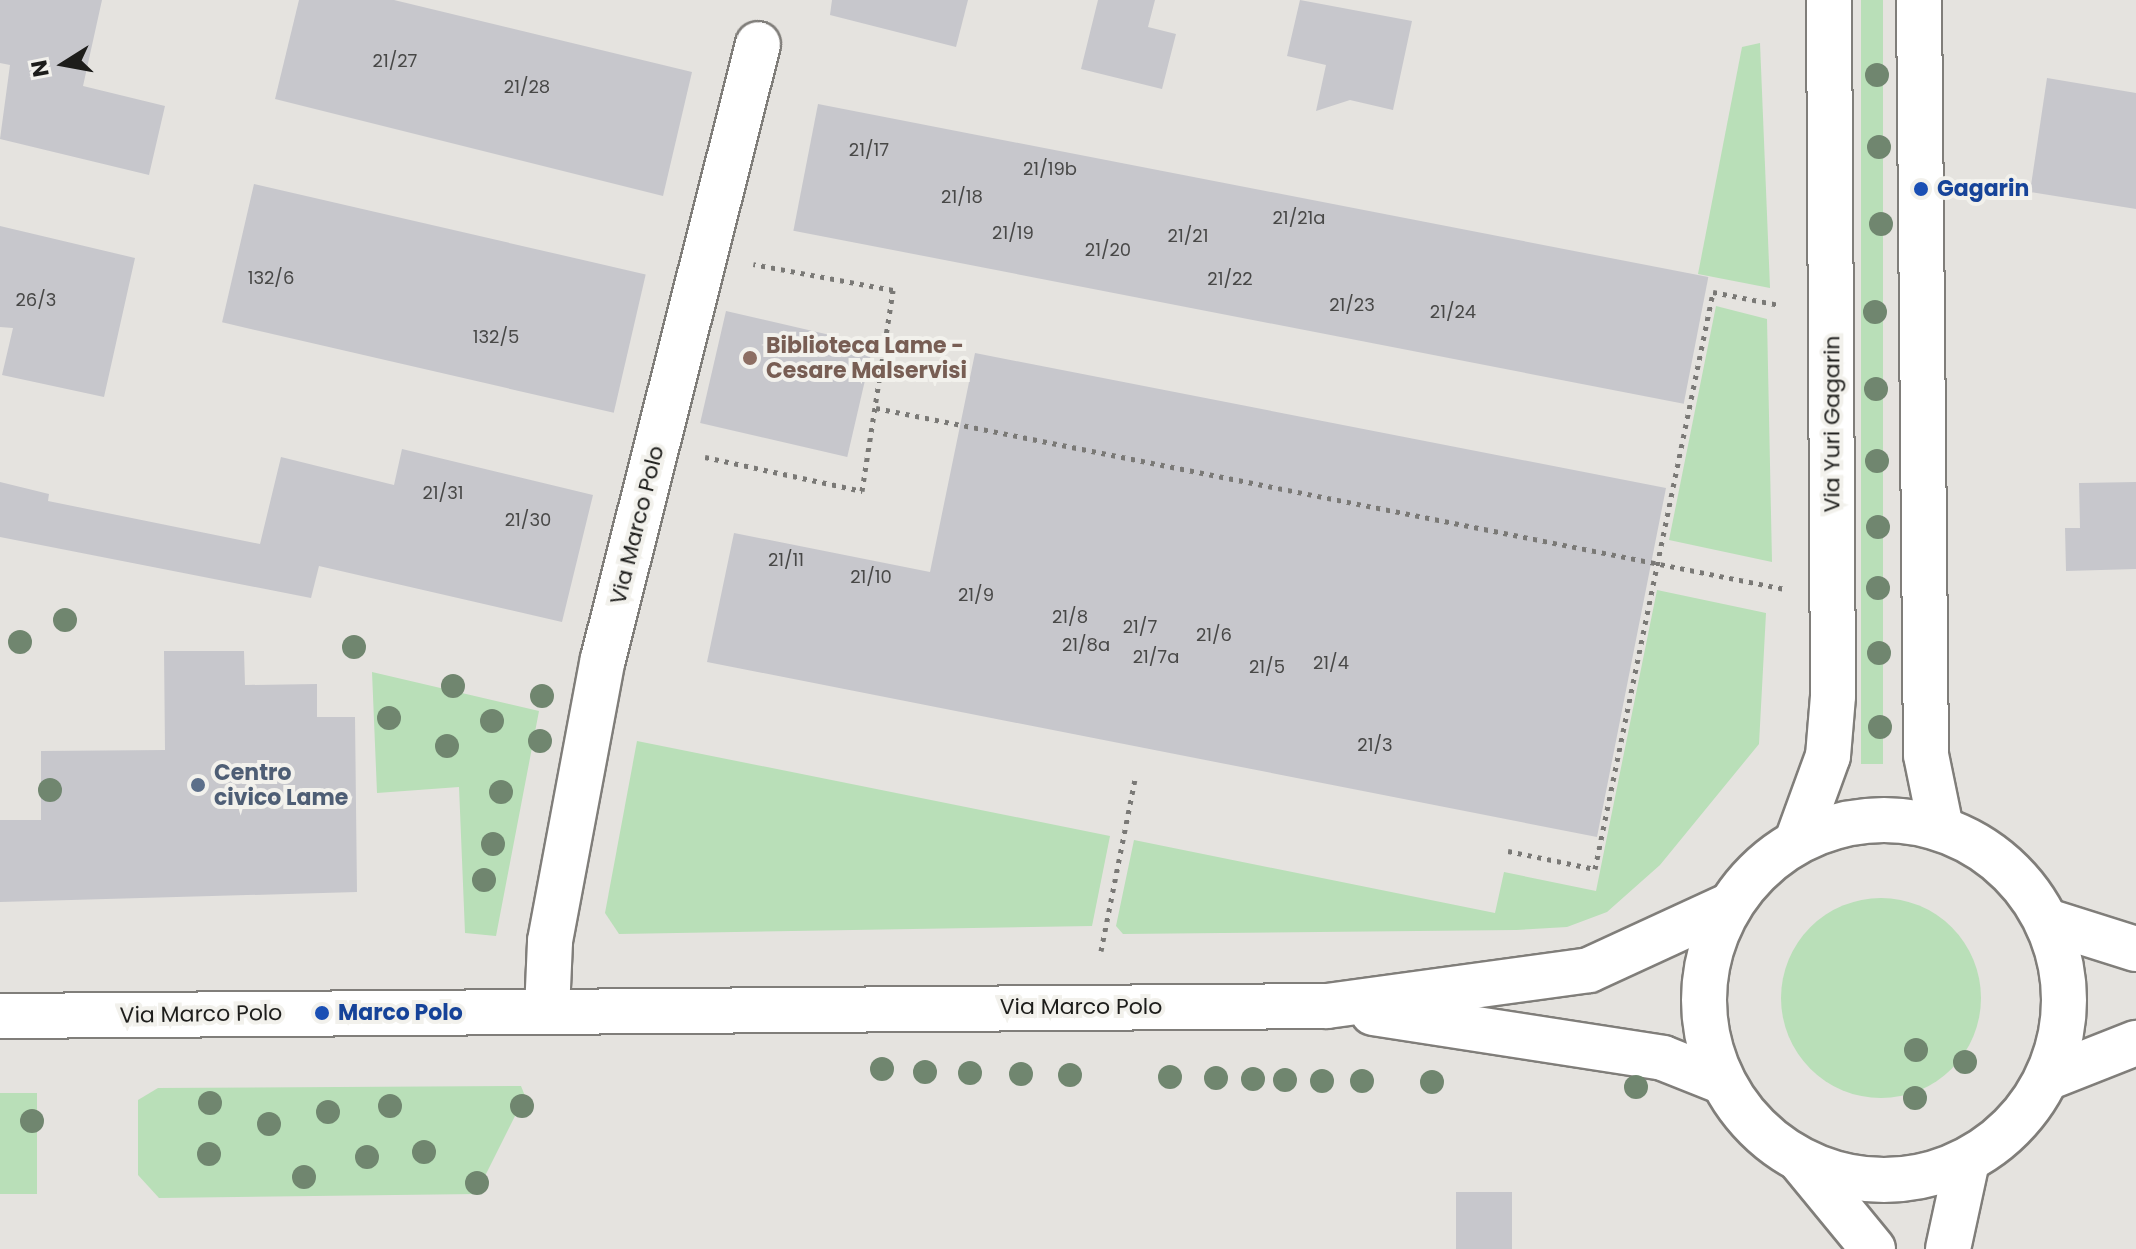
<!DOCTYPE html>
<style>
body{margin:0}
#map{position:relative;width:2136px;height:1249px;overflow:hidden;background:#e5e3df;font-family:Poppins,sans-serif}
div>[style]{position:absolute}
.green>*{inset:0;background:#b9dfb8;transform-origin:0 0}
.round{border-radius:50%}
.building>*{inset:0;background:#c7c7cc;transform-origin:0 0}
.path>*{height:5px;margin-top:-2.5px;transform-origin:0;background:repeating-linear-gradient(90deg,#7a7976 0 4px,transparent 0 10px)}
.roads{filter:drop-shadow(2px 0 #807e7a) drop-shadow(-2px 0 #807e7a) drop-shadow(0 2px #807e7a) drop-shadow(0 -2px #807e7a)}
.street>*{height:44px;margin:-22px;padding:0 22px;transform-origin:22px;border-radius:22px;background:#fff}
.secondary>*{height:44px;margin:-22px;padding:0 22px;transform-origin:22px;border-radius:22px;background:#fff}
.primary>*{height:44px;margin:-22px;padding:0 22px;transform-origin:22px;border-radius:22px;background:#fff}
.primary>.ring{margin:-22px;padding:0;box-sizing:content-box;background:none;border:44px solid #fff;border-radius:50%}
.trees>*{width:24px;height:24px;margin:-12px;border-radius:50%;background:#70866f}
.dots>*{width:22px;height:22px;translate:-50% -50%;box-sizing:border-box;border:4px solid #f2f1ec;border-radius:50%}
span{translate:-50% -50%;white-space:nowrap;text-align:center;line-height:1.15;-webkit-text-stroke:8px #f2f1ec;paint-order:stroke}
.number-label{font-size:18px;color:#484847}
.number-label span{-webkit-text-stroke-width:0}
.transit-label{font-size:22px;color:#164399;font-weight:700}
.left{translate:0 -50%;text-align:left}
.education-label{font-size:22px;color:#785e54;font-weight:700}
.street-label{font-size:22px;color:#1d1d1b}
.service-label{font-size:22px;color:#4e5e75;font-weight:700}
.north{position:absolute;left:24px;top:24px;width:80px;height:80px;-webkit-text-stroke:6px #f2f1ec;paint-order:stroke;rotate:259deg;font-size:22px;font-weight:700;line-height:32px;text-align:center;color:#1d1d1b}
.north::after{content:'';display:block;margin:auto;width:28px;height:36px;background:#1d1d1b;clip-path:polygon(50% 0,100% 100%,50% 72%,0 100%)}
</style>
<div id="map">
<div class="green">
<div style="left:1861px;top:0;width:22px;height:764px"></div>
<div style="clip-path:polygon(1760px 43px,1770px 288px,1698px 274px,1742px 47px)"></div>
<div style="clip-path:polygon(1716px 306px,1767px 319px,1772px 562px,1669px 540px)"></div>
<div style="clip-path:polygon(1657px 590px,1766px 613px,1759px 744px,1660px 865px,1607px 912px,1567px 927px,1516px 930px,1123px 934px,1116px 926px,1134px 840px,1495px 913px,1504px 872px,1596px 891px)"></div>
<div style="clip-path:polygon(372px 672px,539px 711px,496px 936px,465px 933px,459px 787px,377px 793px)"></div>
<div style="clip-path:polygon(637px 741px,1110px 836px,1092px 926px,619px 934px,605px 913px)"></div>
<div class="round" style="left:1781px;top:898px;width:200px;height:200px"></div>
<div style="clip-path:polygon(521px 1086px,525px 1096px,476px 1194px,159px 1198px,138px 1175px,138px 1100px,158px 1088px)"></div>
<div style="left:0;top:1093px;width:37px;height:101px"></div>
</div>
<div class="building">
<div style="clip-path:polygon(0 0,102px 0,83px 86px,165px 106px,149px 175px,0 139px,10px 65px,0 63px)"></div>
<div style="clip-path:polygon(299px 0,394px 0,692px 72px,663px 196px,275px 99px)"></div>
<div style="clip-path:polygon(832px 0,968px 0,956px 47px,830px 15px)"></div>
<div style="clip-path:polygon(1098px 0,1155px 0,1148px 27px,1176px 34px,1162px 89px,1081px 69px)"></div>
<div style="clip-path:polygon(1300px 0,1412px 21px,1393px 110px,1350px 100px,1316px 111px,1326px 65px,1287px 56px)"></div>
<div style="clip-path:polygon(2047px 78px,2136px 93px,2136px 209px,2030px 192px)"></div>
<div style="left:818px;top:104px;width:907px;height:129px;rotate:11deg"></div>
<div style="left:254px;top:184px;width:402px;height:142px;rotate:13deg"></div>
<div style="clip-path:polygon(0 226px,135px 258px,104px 397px,2px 375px,13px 328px,0 327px)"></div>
<div style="left:726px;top:311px;width:151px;height:115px;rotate:13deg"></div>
<div style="clip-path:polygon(975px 353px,1666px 488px,1597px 837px,707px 662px,734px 533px,930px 572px)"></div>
<div style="clip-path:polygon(402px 449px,593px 495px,562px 622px,319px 566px,311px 598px,0 537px,0 482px,49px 494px,48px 501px,260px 544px,281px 457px,394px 485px)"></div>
<div style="clip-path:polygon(2136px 482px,2136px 569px,2066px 571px,2065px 528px,2080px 528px,2079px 483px)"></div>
<div style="clip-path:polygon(164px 651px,244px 651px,245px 685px,317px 684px,317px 717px,355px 717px,357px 892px,0 902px,0 820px,41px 820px,41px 751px,165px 750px)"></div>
<div style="left:1456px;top:1192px;width:56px;height:57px"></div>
</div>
<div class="path">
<div style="left:876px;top:408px;width:927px;rotate:11.26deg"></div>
<div style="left:705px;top:457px;width:161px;rotate:12.2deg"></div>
<div style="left:862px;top:491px;width:203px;rotate:-81.2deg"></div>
<div style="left:893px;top:290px;width:142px;rotate:-169.5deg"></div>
<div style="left:1508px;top:851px;width:89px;rotate:11.7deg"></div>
<div style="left:1595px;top:869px;width:589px;rotate:-78.44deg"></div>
<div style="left:1713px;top:292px;width:67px;rotate:11.1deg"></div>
<div style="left:1101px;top:951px;width:174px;rotate:-78.8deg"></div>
</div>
<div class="roads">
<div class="street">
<div style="left:547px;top:1011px;width:70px;rotate:-87.5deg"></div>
<div style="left:550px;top:941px;width:287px;rotate:-79.4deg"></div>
<div style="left:603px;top:659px;width:634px;rotate:-75.85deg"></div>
<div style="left:1800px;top:1160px;width:115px;rotate:50.6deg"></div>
<div style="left:1948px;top:1249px;width:90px;rotate:-77.8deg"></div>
</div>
<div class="secondary">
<div style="left:1919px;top:0;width:755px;rotate:89.47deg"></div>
<div style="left:1926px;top:755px;width:75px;rotate:78.4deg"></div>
<div style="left:1797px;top:841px;width:90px;rotate:-70deg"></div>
<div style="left:1828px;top:756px;width:60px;rotate:-85.2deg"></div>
<div style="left:1833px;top:696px;width:696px;rotate:-90.33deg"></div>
</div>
<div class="primary">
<div class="ring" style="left:1704px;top:820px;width:316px;height:316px"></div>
<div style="left:2047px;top:921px;width:93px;rotate:17.5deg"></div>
<div style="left:1373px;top:1013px;width:293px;rotate:8.8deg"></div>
<div style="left:1663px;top:1058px;width:65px;rotate:21.8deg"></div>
<div style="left:0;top:1016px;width:1327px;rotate:-0.43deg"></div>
<div style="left:1327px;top:1006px;width:264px;rotate:-7.8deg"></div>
<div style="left:1589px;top:970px;width:155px;rotate:-24.7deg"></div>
<div style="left:2047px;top:1078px;width:96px;rotate:-21.5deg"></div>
</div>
</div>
<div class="trees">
<div style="left:1877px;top:75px"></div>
<div style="left:1879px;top:147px"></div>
<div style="left:1881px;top:224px"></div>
<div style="left:1875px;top:312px"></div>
<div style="left:1876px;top:389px"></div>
<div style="left:1877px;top:461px"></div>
<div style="left:1878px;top:527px"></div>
<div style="left:1878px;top:588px"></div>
<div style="left:65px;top:620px"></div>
<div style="left:20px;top:642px"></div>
<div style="left:354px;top:647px"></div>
<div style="left:1879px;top:653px"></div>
<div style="left:453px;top:686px"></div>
<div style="left:542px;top:696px"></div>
<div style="left:389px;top:718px"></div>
<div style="left:492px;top:721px"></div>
<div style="left:1880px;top:727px"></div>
<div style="left:540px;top:741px"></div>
<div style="left:447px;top:746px"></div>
<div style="left:50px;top:790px"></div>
<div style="left:501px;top:792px"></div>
<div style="left:493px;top:844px"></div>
<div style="left:484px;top:880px"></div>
<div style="left:1916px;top:1050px"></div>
<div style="left:1965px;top:1062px"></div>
<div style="left:882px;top:1069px"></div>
<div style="left:925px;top:1072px"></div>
<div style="left:970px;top:1073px"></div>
<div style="left:1021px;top:1074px"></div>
<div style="left:1070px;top:1075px"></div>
<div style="left:1170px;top:1077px"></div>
<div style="left:1216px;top:1078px"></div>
<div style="left:1253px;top:1079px"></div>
<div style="left:1285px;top:1080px"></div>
<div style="left:1322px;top:1081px"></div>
<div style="left:1362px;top:1081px"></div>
<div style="left:1432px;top:1082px"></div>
<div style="left:1636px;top:1087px"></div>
<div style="left:1915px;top:1098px"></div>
<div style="left:210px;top:1103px"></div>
<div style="left:390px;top:1106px"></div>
<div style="left:522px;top:1106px"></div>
<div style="left:328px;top:1112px"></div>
<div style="left:32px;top:1121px"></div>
<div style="left:269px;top:1124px"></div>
<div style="left:424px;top:1152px"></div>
<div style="left:209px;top:1154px"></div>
<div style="left:367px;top:1157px"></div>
<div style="left:304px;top:1177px"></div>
<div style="left:477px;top:1183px"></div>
</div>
<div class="dots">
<div style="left:1921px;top:189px;background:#1a4fb4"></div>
<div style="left:750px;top:358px;background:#8d6e63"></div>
<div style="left:198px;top:785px;background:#5c6f8a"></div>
<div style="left:322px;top:1013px;background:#1a4fb4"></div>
</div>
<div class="number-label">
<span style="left:395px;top:61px">21/27</span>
<span style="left:527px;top:87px">21/28</span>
<span style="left:869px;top:150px">21/17</span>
<span style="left:1050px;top:169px">21/19b</span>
<span style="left:962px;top:197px">21/18</span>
<span style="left:1299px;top:218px">21/21a</span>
<span style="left:1013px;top:233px">21/19</span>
<span style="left:1188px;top:236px">21/21</span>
<span style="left:1108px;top:250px">21/20</span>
<span style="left:271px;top:278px">132/6</span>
<span style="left:1230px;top:279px">21/22</span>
<span style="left:36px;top:300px">26/3</span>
<span style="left:1352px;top:305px">21/23</span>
<span style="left:1453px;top:312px">21/24</span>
<span style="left:496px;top:337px">132/5</span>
<span style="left:443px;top:493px">21/31</span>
<span style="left:528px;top:520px">21/30</span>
<span style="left:786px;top:560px">21/11</span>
<span style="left:871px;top:577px">21/10</span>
<span style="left:976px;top:595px">21/9</span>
<span style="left:1070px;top:617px">21/8</span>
<span style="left:1140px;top:627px">21/7</span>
<span style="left:1214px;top:635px">21/6</span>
<span style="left:1086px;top:645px">21/8a</span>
<span style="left:1156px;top:657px">21/7a</span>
<span style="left:1331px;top:663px">21/4</span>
<span style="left:1267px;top:667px">21/5</span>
<span style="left:1375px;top:745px">21/3</span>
</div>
<div class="transit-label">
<span class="left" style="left:1937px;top:189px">Gagarin</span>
<span class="left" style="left:338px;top:1013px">Marco Polo</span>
</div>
<div class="education-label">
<span class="left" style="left:766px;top:358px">Biblioteca Lame -<br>Cesare Malservisi</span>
</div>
<div class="street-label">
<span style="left:1832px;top:424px;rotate:-90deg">Via Yuri Gagarin</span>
<span style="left:637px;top:525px;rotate:-76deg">Via Marco Polo</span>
<span style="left:1081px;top:1007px">Via Marco Polo</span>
<span style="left:201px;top:1014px;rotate:-1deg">Via Marco Polo</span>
</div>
<div class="service-label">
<span class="left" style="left:214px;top:785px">Centro<br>civico Lame</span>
</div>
<div class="north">N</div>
</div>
